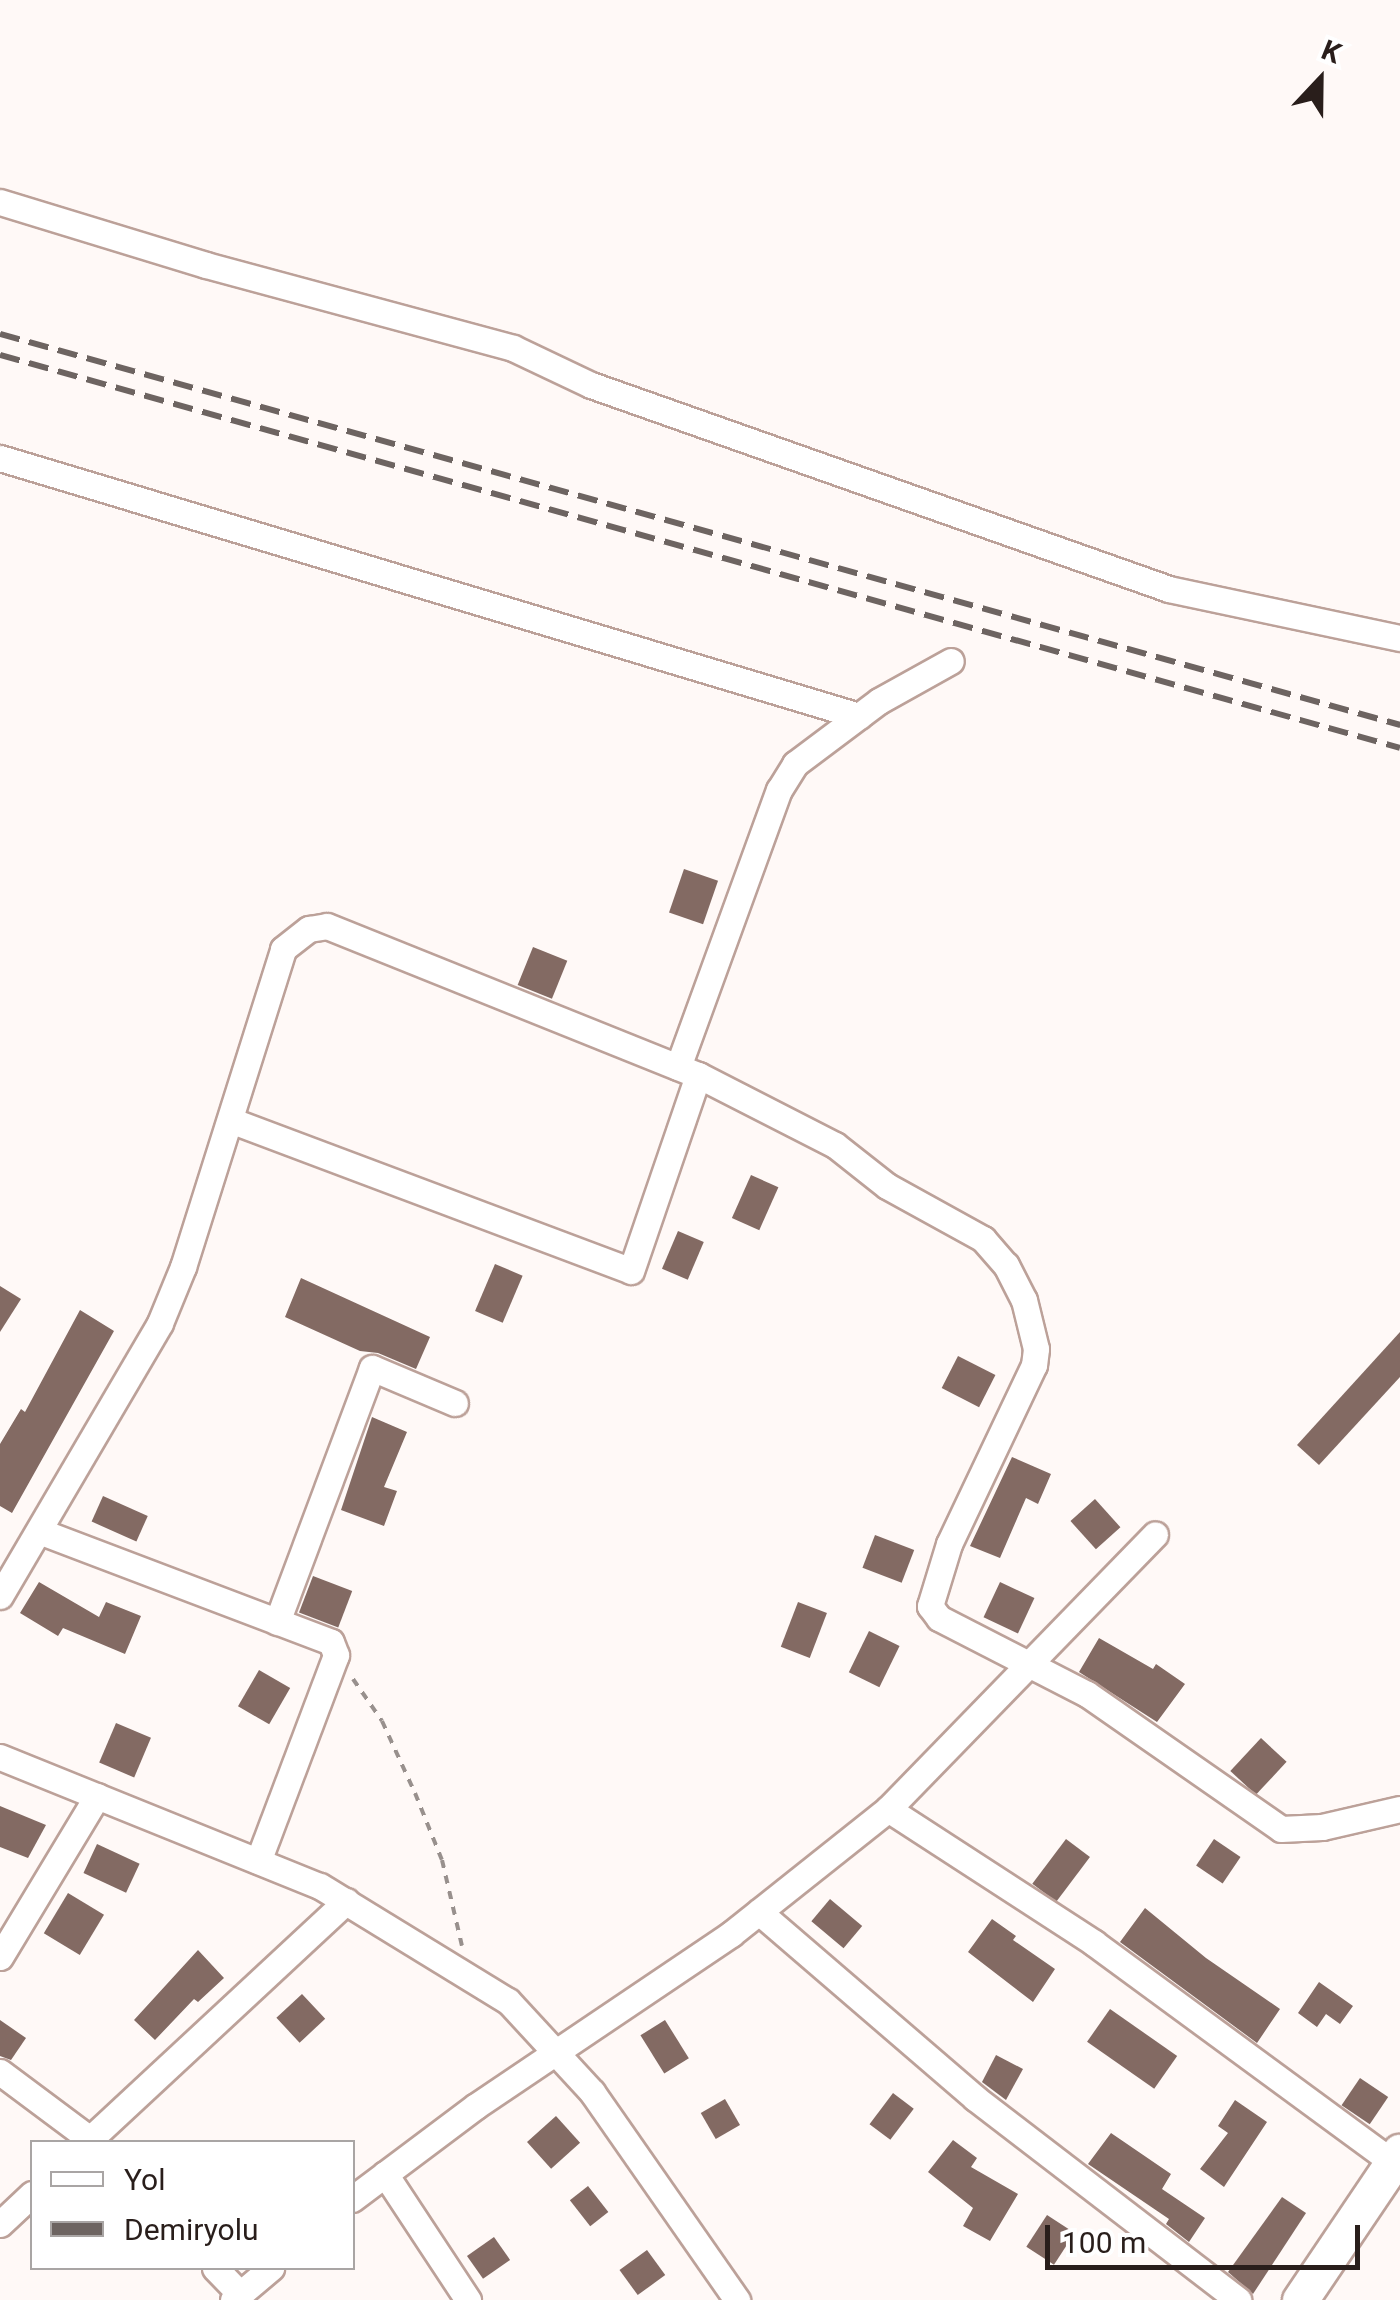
<!DOCTYPE html>
<style>
body{margin:0}
#map{position:relative;width:1400px;height:2300px;overflow:hidden;background:#fff9f7;font-family:Roboto,sans-serif}
div>[style]{position:absolute}
.building>*{inset:0;background:#836a63;transform-origin:0 0}
.path>*{height:4px;margin-top:-2px;transform-origin:0;background:repeating-linear-gradient(90deg,#98908d 0 8px,transparent 0 16px)}
.roads{filter:drop-shadow(2px 0 #bca199) drop-shadow(-2px 0 #bca199) drop-shadow(0 2px #bca199) drop-shadow(0 -2px #bca199)}
.street>*{height:25px;margin:-12.5px;padding:0 12.5px;transform-origin:12.5px;border-radius:12.5px;background:#fff}
.secondary>*{height:35px;margin:-17.5px;padding:0 17.5px;transform-origin:17.5px;border-radius:17.5px;background:#fff}
.rail>*{height:6px;margin-top:-3px;transform-origin:0;background:repeating-linear-gradient(90deg,#6d6461 0 20px,transparent 0 30px)}
span{translate:-50% -50%;white-space:nowrap;text-align:center;line-height:1.15;-webkit-text-stroke:8px #fff;paint-order:stroke}
.legend{position:absolute;left:30px;top:2140px;width:325px;height:130px;box-sizing:border-box;background:#fff;border:2px solid #a9a5a4;margin:0;padding:12px 18px;list-style:none;font-size:30px;color:#291e1b}
.legend li{display:flex;align-items:center;gap:20px;height:50px}
.legend b{width:50px;border:2px solid #a9a5a4}
.north{position:absolute;left:1270px;top:30px;width:100px;height:100px;-webkit-text-stroke:8px #fff;paint-order:stroke;rotate:22deg;font-size:28px;font-weight:700;line-height:40px;text-align:center;color:#291e1b}
.north::after{content:'';display:block;margin:auto;width:35px;height:45px;background:#291e1b;clip-path:polygon(50% 0,100% 100%,50% 72%,0 100%)}
.scale{position:absolute;left:1045px;top:2225px;width:315px;height:45px;box-sizing:border-box;border:5px solid #291e1b;border-top:0;padding-left:12px;font-size:30px;line-height:35px;white-space:nowrap;color:#291e1b;-webkit-text-stroke:8px #fff;paint-order:stroke}
</style>
<div id="map">
<div class="building">
<div style="left:684px;top:869px;width:36px;height:46px;rotate:19deg"></div>
<div style="left:533px;top:947px;width:37px;height:41px;rotate:22deg"></div>
<div style="left:751px;top:1175px;width:30px;height:47px;rotate:24deg"></div>
<div style="left:678px;top:1231px;width:28px;height:41px;rotate:23deg"></div>
<div style="left:495px;top:1264px;width:30px;height:51px;rotate:23deg"></div>
<div style="clip-path:polygon(301px 1278px,430px 1337px,416px 1369px,378px 1353px,360px 1351px,285px 1317px)"></div>
<div style="clip-path:polygon(0 1286px,21px 1299px,0 1332px)"></div>
<div style="clip-path:polygon(80px 1310px,114px 1331px,12px 1513px,0 1506px,0 1444px,21px 1409px,25px 1412px)"></div>
<div style="clip-path:polygon(1400px 1332px,1400px 1377px,1319px 1465px,1297px 1445px)"></div>
<div style="left:958px;top:1356px;width:42px;height:36px;rotate:27deg"></div>
<div style="clip-path:polygon(372px 1417px,407px 1432px,384px 1487px,397px 1491px,384px 1526px,341px 1510px)"></div>
<div style="clip-path:polygon(1012px 1457px,1051px 1474px,1038px 1504px,1026px 1498px,1000px 1558px,970px 1546px)"></div>
<div style="left:103px;top:1496px;width:49px;height:28px;rotate:24deg"></div>
<div style="left:1095px;top:1499px;width:38px;height:33px;rotate:48deg"></div>
<div style="left:875px;top:1535px;width:42px;height:35px;rotate:21deg"></div>
<div style="left:313px;top:1576px;width:42px;height:39px;rotate:21deg"></div>
<div style="clip-path:polygon(39px 1582px,99px 1617px,106px 1602px,141px 1616px,125px 1654px,63px 1628px,58px 1636px,20px 1613px)"></div>
<div style="left:1000px;top:1582px;width:38px;height:39px;rotate:25deg"></div>
<div style="left:798px;top:1602px;width:31px;height:48px;rotate:21deg"></div>
<div style="left:869px;top:1631px;width:34px;height:46px;rotate:26deg"></div>
<div style="clip-path:polygon(1099px 1638px,1153px 1669px,1156px 1664px,1185px 1684px,1157px 1722px,1079px 1672px)"></div>
<div style="left:259px;top:1670px;width:36px;height:42px;rotate:30deg"></div>
<div style="left:116px;top:1723px;width:38px;height:43px;rotate:23deg"></div>
<div style="left:1261px;top:1738px;width:35px;height:45px;rotate:43deg"></div>
<div style="clip-path:polygon(0 1806px,46px 1825px,28px 1858px,0 1847px)"></div>
<div style="left:1066px;top:1839px;width:30px;height:56px;rotate:37deg"></div>
<div style="left:1214px;top:1839px;width:32px;height:32px;rotate:34deg"></div>
<div style="left:97px;top:1844px;width:47px;height:32px;rotate:25deg"></div>
<div style="left:68px;top:1893px;width:42px;height:47px;rotate:31deg"></div>
<div style="left:830px;top:1899px;width:42px;height:29px;rotate:40deg"></div>
<div style="clip-path:polygon(1145px 1908px,1206px 1958px,1280px 2009px,1257px 2043px,1120px 1942px)"></div>
<div style="clip-path:polygon(992px 1919px,1016px 1936px,1013px 1940px,1055px 1969px,1033px 2002px,968px 1952px)"></div>
<div style="clip-path:polygon(198px 1950px,224px 1978px,198px 2002px,194px 1999px,155px 2040px,134px 2020px)"></div>
<div style="clip-path:polygon(1319px 1982px,1353px 2006px,1340px 2024px,1326px 2014px,1317px 2027px,1298px 2013px)"></div>
<div style="left:302px;top:1994px;width:34px;height:35px;rotate:47deg"></div>
<div style="left:1110px;top:2009px;width:82px;height:40px;rotate:35deg"></div>
<div style="clip-path:polygon(0 2020px,26px 2038px,11px 2060px,0 2056px)"></div>
<div style="left:665px;top:2020px;width:45px;height:29px;rotate:58deg"></div>
<div style="clip-path:polygon(996px 2055px,1023px 2069px,1006px 2100px,982px 2082px)"></div>
<div style="left:1360px;top:2078px;width:34px;height:33px;rotate:34deg"></div>
<div style="left:893px;top:2093px;width:26px;height:39px;rotate:37deg"></div>
<div style="left:725px;top:2099px;width:30px;height:28px;rotate:60deg"></div>
<div style="clip-path:polygon(1235px 2100px,1267px 2122px,1224px 2187px,1200px 2169px,1228px 2133px,1218px 2126px)"></div>
<div style="left:556px;top:2116px;width:36px;height:39px;rotate:48deg"></div>
<div style="clip-path:polygon(1111px 2133px,1171px 2174px,1162px 2189px,1205px 2218px,1189px 2242px,1166px 2224px,1169px 2219px,1088px 2164px)"></div>
<div style="clip-path:polygon(953px 2140px,977px 2158px,971px 2167px,1018px 2194px,990px 2241px,963px 2226px,973px 2208px,928px 2172px)"></div>
<div style="left:588px;top:2186px;width:33px;height:23px;rotate:52deg"></div>
<div style="clip-path:polygon(1282px 2197px,1306px 2213px,1253px 2294px,1228px 2272px)"></div>
<div style="left:1047px;top:2215px;width:33px;height:38px;rotate:33deg"></div>
<div style="left:494px;top:2237px;width:28px;height:33px;rotate:55deg"></div>
<div style="left:647px;top:2250px;width:31px;height:34px;rotate:54deg"></div>
</div>
<div class="path">
<div style="left:353px;top:1679px;width:51px;rotate:55.4deg"></div>
<div style="left:382px;top:1721px;width:79px;rotate:65.4deg"></div>
<div style="left:415px;top:1793px;width:72px;rotate:68.1deg"></div>
<div style="left:442px;top:1860px;width:88px;rotate:76.9deg"></div>
</div>
<div class="roads">
<div class="street">
<div style="left:0;top:202px;width:215px;rotate:17deg"></div>
<div style="left:206px;top:265px;width:318px;rotate:15.1deg"></div>
<div style="left:513px;top:348px;width:86px;rotate:25.4deg"></div>
<div style="left:591px;top:385px;width:613px;rotate:19.44deg"></div>
<div style="left:1169px;top:589px;width:236px;rotate:12deg"></div>
<div style="left:0;top:458px;width:897px;rotate:16.72deg"></div>
<div style="left:678px;top:1067px;width:295px;rotate:-70deg"></div>
<div style="left:779px;top:790px;width:31px;rotate:-58deg"></div>
<div style="left:795px;top:764px;width:105px;rotate:-36.9deg"></div>
<div style="left:879px;top:701px;width:82px;rotate:-29.1deg"></div>
<div style="left:230px;top:1120px;width:428px;rotate:20.6deg"></div>
<div style="left:631px;top:1271px;width:207px;rotate:-71.1deg"></div>
<div style="left:39px;top:1531px;width:312px;rotate:20.8deg"></div>
<div style="left:331px;top:1642px;width:14px;rotate:69deg"></div>
<div style="left:336px;top:1655px;width:220px;rotate:110.7deg"></div>
<div style="left:0;top:1596px;width:316px;rotate:-59.6deg"></div>
<div style="left:160px;top:1323px;width:61px;rotate:-67.7deg"></div>
<div style="left:183px;top:1267px;width:333px;rotate:-72.5deg"></div>
<div style="left:283px;top:949px;width:33px;rotate:-38deg"></div>
<div style="left:309px;top:929px;width:18px;rotate:-9deg"></div>
<div style="left:327px;top:926px;width:400px;rotate:21.9deg"></div>
<div style="left:698px;top:1075px;width:154px;rotate:27.1deg"></div>
<div style="left:835px;top:1145px;width:66px;rotate:38.3deg"></div>
<div style="left:887px;top:1186px;width:110px;rotate:28.9deg"></div>
<div style="left:983px;top:1239px;width:35px;rotate:49deg"></div>
<div style="left:1006px;top:1265px;width:39px;rotate:63deg"></div>
<div style="left:1024px;top:1300px;width:50px;rotate:76.2deg"></div>
<div style="left:1036px;top:1349px;width:16px;rotate:97deg"></div>
<div style="left:1034px;top:1365px;width:198px;rotate:115.4deg"></div>
<div style="left:949px;top:1544px;width:65px;rotate:107deg"></div>
<div style="left:930px;top:1606px;width:15px;rotate:53deg"></div>
<div style="left:939px;top:1618px;width:166px;rotate:27.2deg"></div>
<div style="left:1087px;top:1694px;width:236px;rotate:34.8deg"></div>
<div style="left:1281px;top:1829px;width:41px;rotate:-2.8deg"></div>
<div style="left:1322px;top:1827px;width:80px;rotate:-13deg"></div>
<div style="left:277px;top:1622px;width:271px;rotate:-69.5deg"></div>
<div style="left:372px;top:1368px;width:90px;rotate:22.9deg"></div>
<div style="left:0;top:1757px;width:345px;rotate:22deg"></div>
<div style="left:320px;top:1886px;width:220px;rotate:31.5deg"></div>
<div style="left:508px;top:2001px;width:124px;rotate:47.3deg"></div>
<div style="left:592px;top:2092px;width:254px;rotate:55.1deg"></div>
<div style="left:888px;top:1809px;width:246px;rotate:33deg"></div>
<div style="left:1094px;top:1943px;width:371px;rotate:36.3deg"></div>
<div style="left:759px;top:1912px;width:285px;rotate:40.7deg"></div>
<div style="left:975px;top:2098px;width:332px;rotate:37.5deg"></div>
<div style="left:0;top:1957px;width:188px;rotate:-58.9deg"></div>
<div style="left:0;top:2072px;width:117px;rotate:36.7deg"></div>
<div style="left:87px;top:2142px;width:354px;rotate:-42.9deg"></div>
<div style="left:385px;top:2174px;width:151px;rotate:56.6deg"></div>
<div style="left:352px;top:2199px;width:155px;rotate:-36.9deg"></div>
<div style="left:476px;top:2106px;width:308px;rotate:-34deg"></div>
<div style="left:731px;top:1934px;width:201px;rotate:-38.5deg"></div>
<div style="left:888px;top:1809px;width:383px;rotate:-45.8deg"></div>
<div style="left:0;top:2224px;width:44px;rotate:-43.2deg"></div>
<div style="left:215px;top:2268px;width:36px;rotate:46deg"></div>
<div style="left:233px;top:2300px;width:50px;rotate:-40.1deg"></div>
</div>
<div class="secondary">
<div style="left:1300px;top:2300px;width:179px;rotate:-56deg"></div>
</div>
</div>
<div class="rail">
<div style="left:0;top:334px;width:1454px;rotate:15.6deg"></div>
<div style="left:0;top:355px;width:1454px;rotate:15.68deg"></div>
</div>
<ul class="legend">
<li><b style="height:12px;background:#fff"></b>Yol</li>
<li><b style="height:12px;background:#6d6461"></b>Demiryolu</li>
</ul>
<div class="north">K</div>
<div class="scale">100 m</div>
</div>
